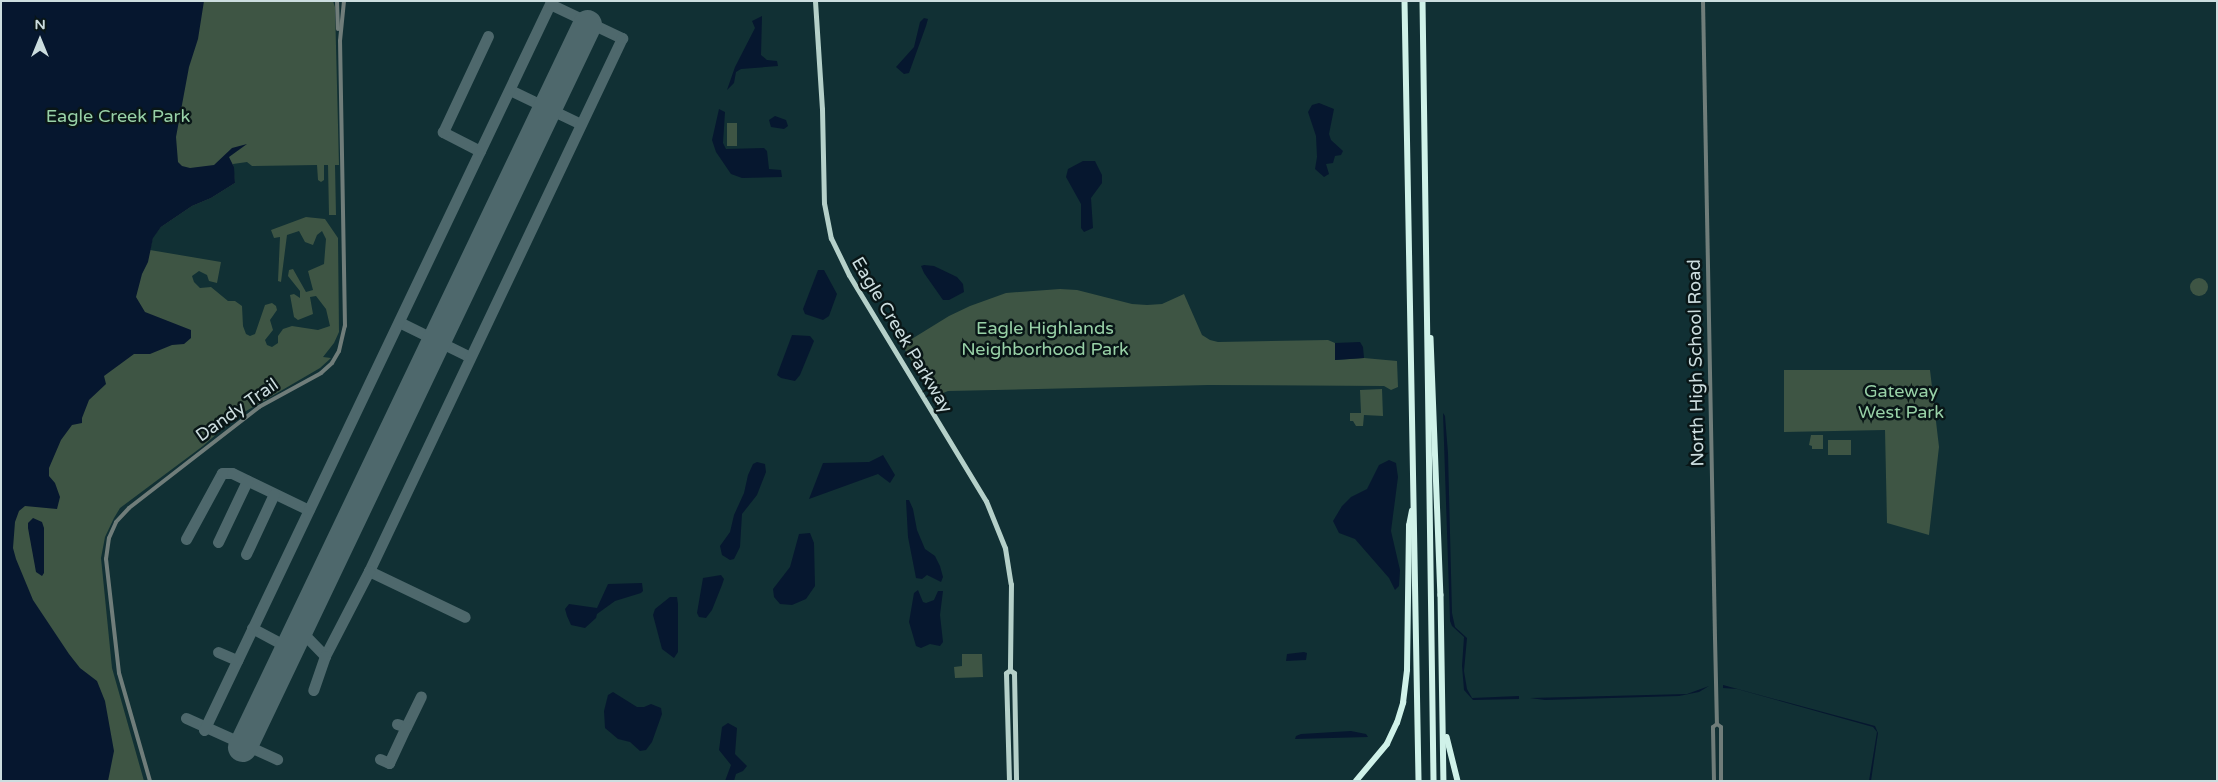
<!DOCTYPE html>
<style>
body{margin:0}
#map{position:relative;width:2218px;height:782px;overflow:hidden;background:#113034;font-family:"Varela Round",sans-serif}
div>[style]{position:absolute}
.green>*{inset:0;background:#3e5544;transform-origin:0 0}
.round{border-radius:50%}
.water>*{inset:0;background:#06172f}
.taxiway>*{height:11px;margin:-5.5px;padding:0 5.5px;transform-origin:5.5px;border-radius:5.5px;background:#4e686c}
.runway>*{height:29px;margin:-14.5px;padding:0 14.5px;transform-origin:14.5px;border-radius:14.5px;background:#4e686c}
.minor>*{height:4px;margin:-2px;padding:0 2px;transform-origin:2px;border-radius:2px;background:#707d7a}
.major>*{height:5px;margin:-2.5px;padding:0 2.5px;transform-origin:2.5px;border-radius:2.5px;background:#b5d0c9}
.highway>*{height:5.5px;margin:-2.75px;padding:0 2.75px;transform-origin:2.75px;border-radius:2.75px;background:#d0f2e9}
span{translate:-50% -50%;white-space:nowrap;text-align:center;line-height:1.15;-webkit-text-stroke:5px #091617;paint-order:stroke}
.park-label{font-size:18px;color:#98d1a7}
.street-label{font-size:18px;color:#ccdddf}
.frame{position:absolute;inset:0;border:2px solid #ccdddf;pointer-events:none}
.north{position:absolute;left:15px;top:15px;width:50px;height:50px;-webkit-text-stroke:4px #091617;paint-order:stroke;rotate:0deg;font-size:14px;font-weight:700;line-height:20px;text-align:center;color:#ccdddf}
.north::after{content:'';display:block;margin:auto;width:18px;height:22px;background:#ccdddf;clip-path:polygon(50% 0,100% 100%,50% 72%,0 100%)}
</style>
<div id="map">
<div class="green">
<div style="clip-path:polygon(1px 1px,333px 1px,335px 7px,339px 165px,335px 165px,336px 215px,329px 215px,328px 165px,324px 165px,324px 180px,321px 182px,318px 180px,317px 165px,252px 166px,247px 162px,233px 164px,235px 183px,211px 198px,192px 206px,161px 227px,153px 237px,150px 250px,221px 262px,217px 283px,209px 281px,207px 275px,199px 271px,192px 276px,194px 282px,200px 288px,211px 287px,228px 301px,235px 301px,242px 306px,243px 326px,246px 334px,250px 336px,255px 334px,265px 305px,272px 303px,276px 306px,277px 310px,270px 320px,273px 330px,265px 340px,267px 345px,272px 347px,278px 343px,278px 336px,283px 329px,292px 326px,318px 330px,330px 326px,326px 309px,316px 296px,310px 297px,313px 314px,298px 320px,294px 317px,290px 295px,294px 294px,300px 298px,300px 291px,288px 276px,289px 270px,293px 269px,306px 292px,313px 290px,308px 271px,324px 264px,326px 239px,322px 231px,317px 235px,313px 245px,305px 242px,299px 231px,287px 235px,281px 282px,278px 281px,280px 237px,274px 238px,271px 230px,306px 217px,325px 219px,338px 238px,339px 332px,334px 343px,323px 357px,331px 358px,320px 368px,236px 417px,203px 446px,120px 508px,114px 518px,105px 537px,101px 558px,112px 668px,144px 781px,1px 781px)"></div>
<div style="left:727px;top:123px;width:10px;height:23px"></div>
<div class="round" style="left:2190px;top:278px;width:18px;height:18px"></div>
<div style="clip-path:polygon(1060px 289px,1077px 290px,1132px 304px,1147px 305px,1162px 304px,1184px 294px,1202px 335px,1210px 340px,1218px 342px,1328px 340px,1335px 343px,1335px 360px,1364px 358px,1397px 361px,1398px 387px,1391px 390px,1384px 386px,1208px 385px,948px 391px,933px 397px,902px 345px,949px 316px,970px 306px,1006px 293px)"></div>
<div style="clip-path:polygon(1784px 370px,1930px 370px,1939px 447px,1929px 535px,1887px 523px,1885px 430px,1784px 432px)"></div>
<div style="clip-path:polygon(1382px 389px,1383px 416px,1364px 415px,1363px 426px,1356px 426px,1353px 421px,1350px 421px,1350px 413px,1361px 413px,1360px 390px)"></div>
<div style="clip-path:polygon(1811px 435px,1823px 435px,1823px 449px,1812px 449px,1812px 446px,1809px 445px)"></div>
<div style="left:1828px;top:440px;width:23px;height:15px"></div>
<div style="clip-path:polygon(962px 654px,982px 654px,983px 677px,955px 678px,954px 667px,962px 666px)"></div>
</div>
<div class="water">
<div style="clip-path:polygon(1px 1px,204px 1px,198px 39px,189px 67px,176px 137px,178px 162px,182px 166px,190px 168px,214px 165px,232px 148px,247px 144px,229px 157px,234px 167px,235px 183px,211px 198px,192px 206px,161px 227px,153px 238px,148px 262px,142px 274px,136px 297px,145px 312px,191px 330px,191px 338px,184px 344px,172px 345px,150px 354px,134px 354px,104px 376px,106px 384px,89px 400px,82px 418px,82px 423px,72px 425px,61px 440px,49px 468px,49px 476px,55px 483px,60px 497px,57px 509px,25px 506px,19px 511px,15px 522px,13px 548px,16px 559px,33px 600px,69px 654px,80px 668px,97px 681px,105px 701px,114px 751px,108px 781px,1px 781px)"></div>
<div style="clip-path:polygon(762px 16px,761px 55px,767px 60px,777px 61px,778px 66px,741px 69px,736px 72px,734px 83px,727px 90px,735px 67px,755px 28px,752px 21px)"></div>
<div style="clip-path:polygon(924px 18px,928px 19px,926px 26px,909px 73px,904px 74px,896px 67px,914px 47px,920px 22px)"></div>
<div style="clip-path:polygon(1319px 103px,1334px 109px,1329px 134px,1331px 140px,1343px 151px,1341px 155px,1335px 156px,1333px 163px,1326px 164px,1329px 174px,1324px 177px,1315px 169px,1317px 157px,1316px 136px,1308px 112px,1312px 105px)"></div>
<div style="clip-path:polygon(719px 109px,725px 112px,723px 143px,726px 149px,764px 148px,767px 151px,769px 169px,781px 170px,782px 177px,742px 178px,731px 174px,716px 152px,712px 140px)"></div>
<div style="clip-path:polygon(775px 116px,786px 120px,788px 126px,784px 129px,771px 127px,769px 120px)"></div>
<div style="clip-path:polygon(1083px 161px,1095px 161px,1102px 175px,1102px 183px,1091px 198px,1093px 228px,1084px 232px,1081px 228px,1081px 204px,1066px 177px,1068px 169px)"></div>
<div style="clip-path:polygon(924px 265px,934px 266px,957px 277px,963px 284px,964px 292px,949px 300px,943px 300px,924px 273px,921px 266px)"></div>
<div style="clip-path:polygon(818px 270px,824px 270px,837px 294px,829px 316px,823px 320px,805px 314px,803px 309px)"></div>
<div style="clip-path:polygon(792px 335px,810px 336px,814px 341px,800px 375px,795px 381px,781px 378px,777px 375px)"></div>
<div style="clip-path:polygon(1360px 342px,1363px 347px,1364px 358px,1335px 360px,1335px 343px)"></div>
<div style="clip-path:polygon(1443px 413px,1445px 416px,1448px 453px,1452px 613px,1455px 627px,1467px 638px,1464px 671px,1467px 689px,1472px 698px,1519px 696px,1519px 699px,1473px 700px,1464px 690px,1462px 666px,1464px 637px,1452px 626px,1450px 621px)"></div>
<div style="clip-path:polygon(883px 455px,895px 475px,890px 483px,878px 474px,809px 499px,823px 463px,869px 462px)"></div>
<div style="clip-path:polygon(1389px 460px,1396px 463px,1398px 477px,1391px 531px,1400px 570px,1399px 586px,1395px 590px,1389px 578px,1355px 539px,1339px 533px,1333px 521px,1342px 506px,1351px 497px,1367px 489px,1379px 465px)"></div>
<div style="clip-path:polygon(757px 462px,765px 464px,766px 472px,757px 495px,742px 514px,740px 547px,734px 559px,730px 560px,722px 555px,720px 546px,730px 532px,734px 515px,744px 493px,748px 475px,753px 464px)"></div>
<div style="clip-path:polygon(906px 500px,909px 500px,913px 509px,917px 530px,925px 549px,935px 556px,940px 566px,943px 577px,941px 582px,927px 575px,922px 579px,916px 578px,908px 537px)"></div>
<div style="clip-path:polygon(33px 518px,42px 522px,44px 528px,44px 573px,42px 576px,36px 572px,28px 528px,28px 523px)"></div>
<div style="clip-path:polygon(810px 533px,814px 543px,815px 586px,806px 599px,792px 605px,780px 604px,774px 597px,773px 589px,790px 567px,799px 534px)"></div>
<div style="clip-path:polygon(721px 575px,724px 579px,722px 585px,712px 610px,706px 618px,699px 617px,697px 613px,703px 578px)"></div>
<div style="clip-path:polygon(642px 583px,643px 591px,641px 593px,615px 601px,597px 614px,596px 618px,585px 628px,571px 625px,567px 616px,565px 609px,569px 604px,597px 608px,608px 584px)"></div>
<div style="clip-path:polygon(918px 590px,923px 602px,926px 603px,934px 600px,938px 591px,943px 591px,940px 615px,943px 642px,940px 646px,930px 644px,921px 648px,916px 646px,909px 622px,914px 593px)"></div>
<div style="clip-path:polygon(670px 597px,677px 597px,678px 604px,678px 652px,674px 658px,662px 649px,653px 615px,655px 609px)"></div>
<div style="clip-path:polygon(1304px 652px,1307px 653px,1306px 660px,1286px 661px,1287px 654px)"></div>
<div style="clip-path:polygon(1723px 685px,1875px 726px,1878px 733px,1871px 781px,1869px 781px,1877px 732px,1873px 727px,1737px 689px,1723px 688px)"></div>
<div style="clip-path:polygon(1709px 686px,1699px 692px,1679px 696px,1545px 700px,1530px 698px,1687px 694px)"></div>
<div style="clip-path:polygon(613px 692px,637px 707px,644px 707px,651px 704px,661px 708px,662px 714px,652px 742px,646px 750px,640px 751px,630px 742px,618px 739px,605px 728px,604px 711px,608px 695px)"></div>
<div style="clip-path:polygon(728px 723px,737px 728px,735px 754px,747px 766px,743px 771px,736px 774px,734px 781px,725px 781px,731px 765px,719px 750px,722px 727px)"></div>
<div style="clip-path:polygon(1351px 731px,1366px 734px,1368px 737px,1295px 739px,1296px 736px,1301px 734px)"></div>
</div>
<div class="taxiway">
<div style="left:512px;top:91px;width:76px;rotate:25.6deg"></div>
<div style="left:480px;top:151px;width:42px;rotate:-152.8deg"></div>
<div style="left:443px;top:132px;width:106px;rotate:-64.9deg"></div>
<div style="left:399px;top:322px;width:79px;rotate:26.2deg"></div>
<div style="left:186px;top:539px;width:75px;rotate:-61.4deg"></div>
<div style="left:222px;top:473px;width:10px"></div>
<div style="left:232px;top:473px;width:85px;rotate:25.7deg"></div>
<div style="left:218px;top:542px;width:68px;rotate:-64.6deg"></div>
<div style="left:246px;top:554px;width:66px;rotate:-65deg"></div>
<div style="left:369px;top:571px;width:106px;rotate:25.6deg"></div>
<div style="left:252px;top:628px;width:32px;rotate:28deg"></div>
<div style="left:280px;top:643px;width:6px;rotate:51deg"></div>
<div style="left:284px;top:648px;width:10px;rotate:90deg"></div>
<div style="left:298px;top:628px;width:39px;rotate:46deg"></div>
<div style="left:280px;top:643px;width:9px;rotate:-13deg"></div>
<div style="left:289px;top:641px;width:8px;rotate:-45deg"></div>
<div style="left:218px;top:652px;width:21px;rotate:23deg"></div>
<div style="left:186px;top:718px;width:100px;rotate:24.3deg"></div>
<div style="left:397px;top:724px;width:9px;rotate:18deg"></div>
<div style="left:406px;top:727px;width:34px;rotate:-64deg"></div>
<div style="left:204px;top:730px;width:804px;rotate:-64.52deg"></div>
<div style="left:550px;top:4px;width:80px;rotate:25.3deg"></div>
<div style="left:622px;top:38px;width:590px;rotate:115.39deg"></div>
<div style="left:369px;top:571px;width:96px;rotate:117.4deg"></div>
<div style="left:325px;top:656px;width:36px;rotate:109deg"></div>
<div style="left:380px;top:759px;width:10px;rotate:24deg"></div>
<div style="left:389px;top:763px;width:40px;rotate:-65deg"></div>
</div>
<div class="runway">
<div style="left:242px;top:747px;width:801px;rotate:-64.49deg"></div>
</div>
<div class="minor">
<div style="left:337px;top:1px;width:28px;rotate:88deg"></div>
<div style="left:1703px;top:1px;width:637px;rotate:88.92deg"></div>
<div style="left:1715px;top:638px;width:86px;rotate:88.7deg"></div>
<div style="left:1717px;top:724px;width:5px;rotate:37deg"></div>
<div style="left:1721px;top:727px;width:54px;rotate:90deg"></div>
<div style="left:150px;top:781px;width:112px;rotate:-106deg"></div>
<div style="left:119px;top:673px;width:115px;rotate:-96.5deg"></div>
<div style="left:106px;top:559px;width:21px;rotate:-82deg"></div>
<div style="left:109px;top:538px;width:17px;rotate:-66deg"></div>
<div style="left:116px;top:522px;width:19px;rotate:-47deg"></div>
<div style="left:129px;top:508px;width:165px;rotate:-37.8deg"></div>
<div style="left:259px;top:407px;width:71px;rotate:-28.7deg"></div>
<div style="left:321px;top:373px;width:15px;rotate:-42deg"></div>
<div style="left:332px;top:363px;width:14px;rotate:-60deg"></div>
<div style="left:339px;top:351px;width:26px;rotate:-77deg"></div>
<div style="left:345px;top:326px;width:285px;rotate:-91deg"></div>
<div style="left:340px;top:41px;width:40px;rotate:-84.3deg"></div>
<div style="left:1714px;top:781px;width:54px;rotate:-91.1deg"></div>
<div style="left:1713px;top:727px;width:5px;rotate:-37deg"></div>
</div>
<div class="major">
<div style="left:815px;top:1px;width:108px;rotate:86.3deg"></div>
<div style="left:822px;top:109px;width:94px;rotate:88.8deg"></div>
<div style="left:824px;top:203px;width:36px;rotate:79deg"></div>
<div style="left:831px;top:238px;width:41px;rotate:64.1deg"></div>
<div style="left:849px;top:275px;width:264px;rotate:58.8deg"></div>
<div style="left:986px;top:501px;width:51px;rotate:68deg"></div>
<div style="left:1005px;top:548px;width:36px;rotate:81deg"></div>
<div style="left:1011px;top:584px;width:86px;rotate:90.7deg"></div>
<div style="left:1010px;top:670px;width:5px;rotate:37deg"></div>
<div style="left:1014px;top:673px;width:108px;rotate:88.9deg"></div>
<div style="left:1009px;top:781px;width:108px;rotate:-91.6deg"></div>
<div style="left:1006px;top:673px;width:5px;rotate:-37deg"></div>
</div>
<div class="highway">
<div style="left:1405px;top:1px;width:780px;rotate:88.97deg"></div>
<div style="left:1423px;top:1px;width:780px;rotate:89.19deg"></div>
<div style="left:1431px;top:338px;width:257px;rotate:87.8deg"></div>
<div style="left:1441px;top:595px;width:186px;rotate:89.1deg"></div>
<div style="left:1447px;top:737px;width:45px;rotate:76deg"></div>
<div style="left:1356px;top:781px;width:48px;rotate:-50deg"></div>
<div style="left:1387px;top:744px;width:23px;rotate:-65deg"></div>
<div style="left:1397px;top:723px;width:21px;rotate:-73deg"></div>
<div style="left:1403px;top:703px;width:33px;rotate:-83deg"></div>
<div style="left:1407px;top:670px;width:144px;rotate:-89.2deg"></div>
<div style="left:1409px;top:526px;width:15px;rotate:-79deg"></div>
</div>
<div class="park-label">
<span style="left:118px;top:116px">Eagle Creek Park</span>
<span style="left:1045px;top:339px">Eagle Highlands<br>Neighborhood Park</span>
<span style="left:1901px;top:402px">Gateway<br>West Park</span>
</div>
<div class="street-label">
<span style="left:902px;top:335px;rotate:59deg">Eagle Creek Parkway</span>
<span style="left:1696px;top:363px;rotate:-91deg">North High School Road</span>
<span style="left:237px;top:410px;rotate:-35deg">Dandy Trail</span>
</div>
<div class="frame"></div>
<div class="north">N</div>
</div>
